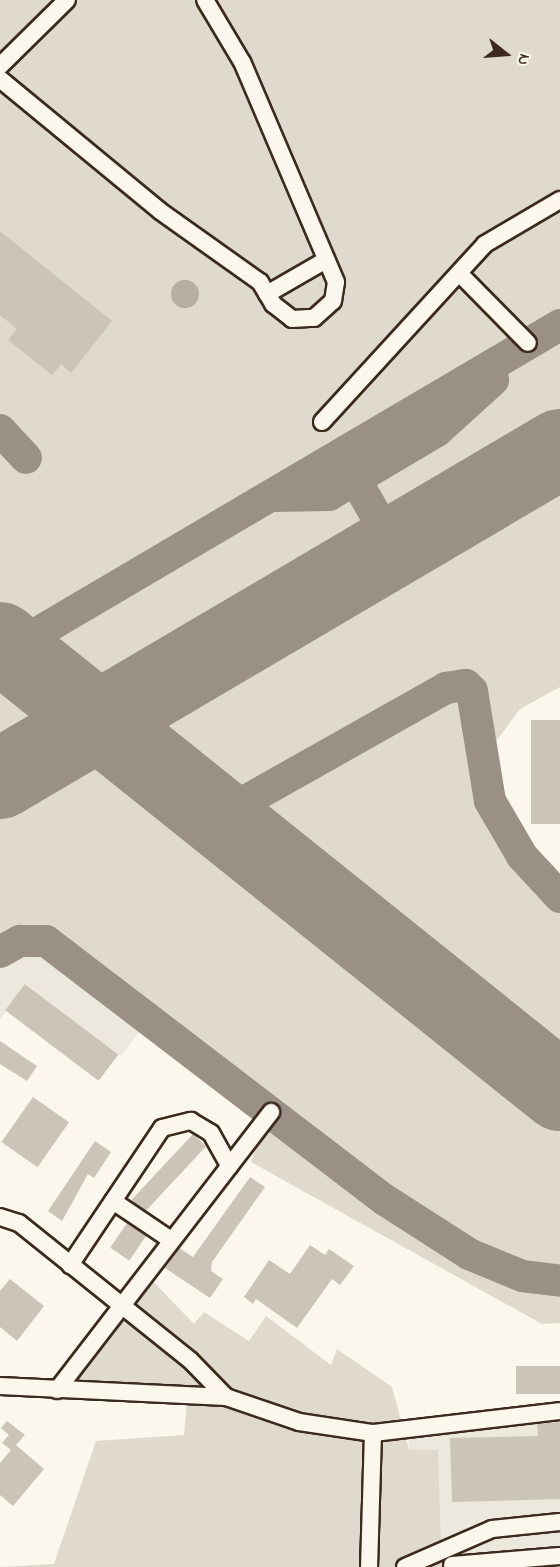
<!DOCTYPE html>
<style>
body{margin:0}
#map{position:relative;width:560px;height:1567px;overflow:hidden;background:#fbf7ec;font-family:"Indie Flower",sans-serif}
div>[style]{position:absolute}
.built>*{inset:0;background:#ede8dd}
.green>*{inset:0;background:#dfd9ce}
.water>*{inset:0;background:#b6aea2}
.round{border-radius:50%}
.taxiway>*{height:32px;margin:-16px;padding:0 16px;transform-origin:16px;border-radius:16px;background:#9b9085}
.runway>*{height:80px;margin:-40px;padding:0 40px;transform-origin:40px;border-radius:40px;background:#9b9085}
.building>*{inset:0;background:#ccc4b9;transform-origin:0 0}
.roads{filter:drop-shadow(2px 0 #3b2a1e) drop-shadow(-2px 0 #3b2a1e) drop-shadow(0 2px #3b2a1e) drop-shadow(0 -2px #3b2a1e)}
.minor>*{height:16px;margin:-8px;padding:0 8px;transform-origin:8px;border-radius:8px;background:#fbf7ec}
span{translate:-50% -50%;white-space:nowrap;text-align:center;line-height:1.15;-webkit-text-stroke:5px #fbf7ec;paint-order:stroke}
.north{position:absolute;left:476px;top:24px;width:60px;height:60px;-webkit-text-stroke:4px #fbf7ec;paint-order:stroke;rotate:107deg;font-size:16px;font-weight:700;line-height:24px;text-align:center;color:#3b2a1e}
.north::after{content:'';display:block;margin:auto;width:21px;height:27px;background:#3b2a1e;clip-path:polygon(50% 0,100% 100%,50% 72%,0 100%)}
</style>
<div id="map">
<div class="built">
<div style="clip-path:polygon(32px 925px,55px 934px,155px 1010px,121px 1056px,26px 984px,0 1020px,0 940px)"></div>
<div style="clip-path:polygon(560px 1412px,560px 1567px,442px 1567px,438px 1450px,409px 1450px,407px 1426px)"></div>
</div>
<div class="green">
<div style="clip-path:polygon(0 0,560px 0,560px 687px,520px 709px,491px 748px,490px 801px,522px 856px,560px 897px,560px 1323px,542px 1324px,251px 1162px,271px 1112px,155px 1010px,55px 934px,32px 925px,0 940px)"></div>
<div style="clip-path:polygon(143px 1271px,194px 1324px,204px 1312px,249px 1341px,266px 1316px,331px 1365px,337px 1349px,392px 1387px,409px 1450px,438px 1450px,442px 1567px,0 1567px,54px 1564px,96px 1441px,184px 1435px,187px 1399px,60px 1389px)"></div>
</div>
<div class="water">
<div class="round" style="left:171px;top:280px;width:28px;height:28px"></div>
</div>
<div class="taxiway">
<div style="left:0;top:430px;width:38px;rotate:47deg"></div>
<div style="left:346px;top:463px;width:97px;rotate:60.3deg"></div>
<div style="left:271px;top:496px;width:58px;rotate:-1deg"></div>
<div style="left:329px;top:495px;width:126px;rotate:-30.7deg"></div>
<div style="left:437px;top:431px;width:76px;rotate:-42.3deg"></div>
<div style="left:0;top:655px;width:650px;rotate:-30.51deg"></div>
<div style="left:217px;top:817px;width:263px;rotate:-29.4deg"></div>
<div style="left:446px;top:688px;width:20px;rotate:-9deg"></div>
<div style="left:466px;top:685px;width:8px;rotate:45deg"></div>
<div style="left:472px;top:691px;width:111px;rotate:80.7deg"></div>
<div style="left:490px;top:801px;width:64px;rotate:59.8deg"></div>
<div style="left:522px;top:856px;width:56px;rotate:47.2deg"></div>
<div style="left:0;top:952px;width:23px;rotate:-29deg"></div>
<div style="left:20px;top:941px;width:26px"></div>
<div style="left:46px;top:941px;width:427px;rotate:37.4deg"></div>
<div style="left:385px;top:1200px;width:100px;rotate:32.7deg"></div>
<div style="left:469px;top:1254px;width:57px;rotate:22.5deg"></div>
<div style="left:522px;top:1276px;width:38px;rotate:7deg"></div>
</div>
<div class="runway">
<div style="left:0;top:642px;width:718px;rotate:38.72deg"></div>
<div style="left:0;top:779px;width:650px;rotate:-30.51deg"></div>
</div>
<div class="building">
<div style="clip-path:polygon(0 231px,112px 321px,71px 373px,61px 364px,52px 375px,8px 340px,17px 329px,0 315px)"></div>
<div style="left:560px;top:720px;width:104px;height:29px;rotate:90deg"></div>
<div style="left:25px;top:984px;width:117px;height:33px;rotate:37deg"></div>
<div style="clip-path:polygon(0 1041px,37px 1066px,27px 1081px,0 1064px)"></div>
<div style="left:33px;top:1097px;width:44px;height:55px;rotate:35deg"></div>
<div style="left:193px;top:1134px;width:18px;height:90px;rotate:43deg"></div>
<div style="clip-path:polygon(95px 1141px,111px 1152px,94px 1178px,88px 1174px,62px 1221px,48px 1211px)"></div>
<div style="clip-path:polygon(250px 1177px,265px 1187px,212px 1262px,211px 1271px,223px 1279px,210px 1298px,165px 1268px,179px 1248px,193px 1257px)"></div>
<div style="left:127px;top:1223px;width:23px;height:30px;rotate:34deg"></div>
<div style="clip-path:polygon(310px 1245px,325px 1255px,329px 1249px,354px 1266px,340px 1285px,332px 1279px,297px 1328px,256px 1299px,253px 1304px,244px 1297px,269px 1260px,290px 1274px)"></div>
<div style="clip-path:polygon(10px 1279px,44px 1306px,17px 1341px,0 1327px,0 1291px)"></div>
<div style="left:560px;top:1366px;width:28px;height:44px;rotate:90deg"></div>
<div style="clip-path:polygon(7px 1421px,25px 1435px,16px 1445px,44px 1469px,13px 1506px,0 1495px,0 1463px,11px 1450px,2px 1443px,9px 1435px,1px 1428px)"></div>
<div style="clip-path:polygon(560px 1422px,560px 1499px,452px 1502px,450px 1438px,538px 1436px,537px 1424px)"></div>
</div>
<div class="roads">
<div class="minor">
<div style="left:0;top:66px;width:94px;rotate:-44.6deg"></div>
<div style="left:0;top:79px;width:207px;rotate:39.5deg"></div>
<div style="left:160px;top:211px;width:123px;rotate:35.4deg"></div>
<div style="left:260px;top:282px;width:26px;rotate:59deg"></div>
<div style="left:273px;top:304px;width:24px;rotate:38deg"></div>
<div style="left:292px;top:319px;width:22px;rotate:-3deg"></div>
<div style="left:314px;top:318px;width:25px;rotate:-42deg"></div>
<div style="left:333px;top:301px;width:19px;rotate:-81deg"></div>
<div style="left:336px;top:282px;width:239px;rotate:-113.1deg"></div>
<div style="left:242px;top:62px;width:72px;rotate:-120.8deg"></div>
<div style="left:459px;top:273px;width:98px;rotate:45.4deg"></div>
<div style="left:267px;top:294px;width:68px;rotate:-30deg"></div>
<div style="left:322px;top:422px;width:241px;rotate:-47.5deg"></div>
<div style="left:485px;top:244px;width:87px;rotate:-30.4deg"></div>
<div style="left:113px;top:1201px;width:70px;rotate:33.9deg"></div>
<div style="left:0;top:1217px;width:20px;rotate:18deg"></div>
<div style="left:19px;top:1223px;width:219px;rotate:38.7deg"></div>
<div style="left:190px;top:1360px;width:52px;rotate:45.8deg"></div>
<div style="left:70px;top:1265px;width:165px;rotate:-56.1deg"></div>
<div style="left:162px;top:1128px;width:30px;rotate:-14deg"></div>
<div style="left:191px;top:1121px;width:23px;rotate:31deg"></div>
<div style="left:211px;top:1133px;width:38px;rotate:61deg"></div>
<div style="left:0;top:1386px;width:226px;rotate:2.8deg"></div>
<div style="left:226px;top:1397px;width:77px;rotate:18.9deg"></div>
<div style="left:299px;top:1422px;width:75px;rotate:8.5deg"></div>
<div style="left:373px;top:1433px;width:134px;rotate:91.7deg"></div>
<div style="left:57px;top:1390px;width:351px;rotate:-52.4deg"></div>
<div style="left:373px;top:1433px;width:188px;rotate:-6.7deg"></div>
<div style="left:452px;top:1565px;width:108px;rotate:-4.8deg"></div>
<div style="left:405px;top:1567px;width:95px;rotate:-23.6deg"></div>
<div style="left:492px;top:1529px;width:68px;rotate:-5.9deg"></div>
</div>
</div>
<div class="north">N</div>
</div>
